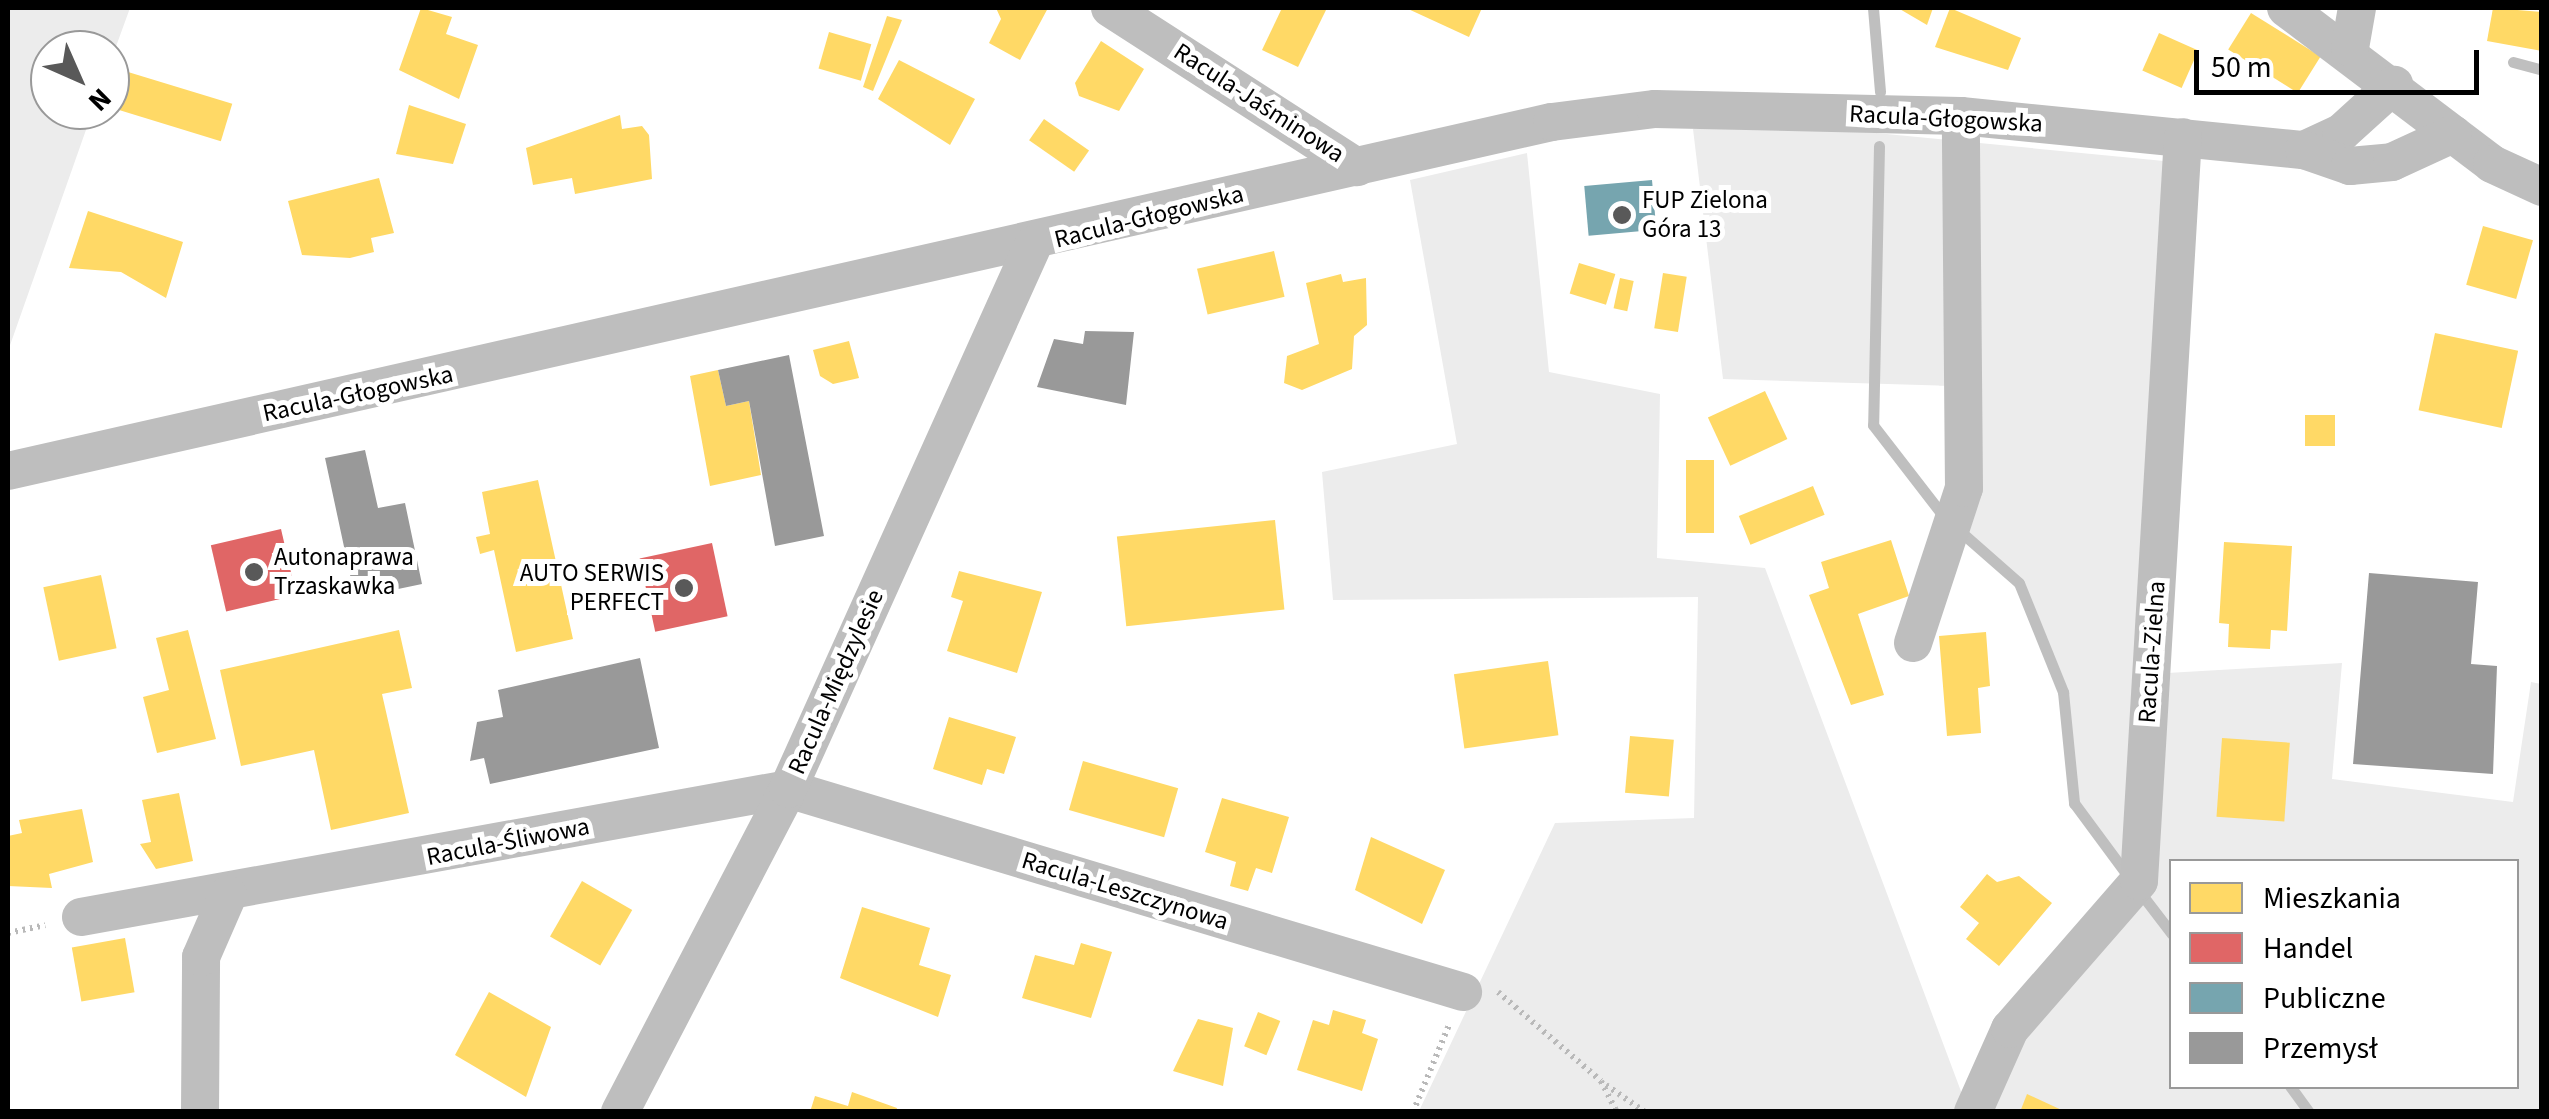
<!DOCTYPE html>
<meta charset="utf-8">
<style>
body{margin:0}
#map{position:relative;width:2549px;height:1119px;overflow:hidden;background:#fff;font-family:"Source Sans 3",sans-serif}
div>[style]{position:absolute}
.green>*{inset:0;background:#ececec}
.homes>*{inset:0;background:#ffd966;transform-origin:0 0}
.shops>*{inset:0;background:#e06666;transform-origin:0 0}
.public>*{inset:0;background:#76a5af;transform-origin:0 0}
.industry>*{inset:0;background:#999}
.stream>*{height:11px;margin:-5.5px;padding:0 5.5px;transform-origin:5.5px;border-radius:5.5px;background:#bfbfbf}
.path>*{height:6px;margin-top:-3px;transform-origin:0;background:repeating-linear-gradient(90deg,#b9b9b9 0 2.5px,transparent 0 7.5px)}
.minor>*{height:38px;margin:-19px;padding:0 19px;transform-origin:19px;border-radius:19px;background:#bebebe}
.dots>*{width:28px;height:28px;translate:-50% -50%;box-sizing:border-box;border:5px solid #fff;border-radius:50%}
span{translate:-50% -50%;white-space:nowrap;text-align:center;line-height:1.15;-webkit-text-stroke:10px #fff;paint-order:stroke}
.street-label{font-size:25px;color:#000}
.poi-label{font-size:25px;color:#000}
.left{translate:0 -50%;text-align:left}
.right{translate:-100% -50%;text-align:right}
.frame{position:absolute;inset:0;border:10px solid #000;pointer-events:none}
.legend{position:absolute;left:2169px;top:859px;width:350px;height:230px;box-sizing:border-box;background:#fff;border:2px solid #999;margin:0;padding:12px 18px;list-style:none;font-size:30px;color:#000}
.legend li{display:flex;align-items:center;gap:20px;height:50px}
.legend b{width:50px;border:2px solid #999}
.north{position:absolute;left:30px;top:30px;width:100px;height:100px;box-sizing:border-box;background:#fff;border:2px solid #999;border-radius:50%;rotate:135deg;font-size:28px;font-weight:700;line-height:40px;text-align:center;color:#000}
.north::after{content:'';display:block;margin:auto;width:35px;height:45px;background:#595959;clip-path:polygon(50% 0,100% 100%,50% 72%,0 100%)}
.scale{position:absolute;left:2194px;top:50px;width:285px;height:45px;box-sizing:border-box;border:5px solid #000;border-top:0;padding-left:12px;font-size:30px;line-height:35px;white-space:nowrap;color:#000;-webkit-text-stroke:8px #fff;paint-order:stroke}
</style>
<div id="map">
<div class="green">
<div style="clip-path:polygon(8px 8px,130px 8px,110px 63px,110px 50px,50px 50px,50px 110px,93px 110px,8px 351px)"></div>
<div style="clip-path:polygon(evenodd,1814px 127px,2164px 161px,2133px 675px,2342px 663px,2332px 779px,2513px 802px,2531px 682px,2541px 684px,2541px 1111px,1419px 1111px,1555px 823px,1694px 818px,1698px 597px,1333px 600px,1322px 472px,1457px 444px,1410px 180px,1527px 153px,1549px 372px,1660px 394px,1657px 558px,1765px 568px,1965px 1102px,2132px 883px,2074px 803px,2063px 692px,2019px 583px,1945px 518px,1955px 386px,1723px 379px,1693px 129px,1814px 127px,2172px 862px,2516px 862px,2516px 1086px,2172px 1086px,2172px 862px)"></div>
</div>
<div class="homes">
<div style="clip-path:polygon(421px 8px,452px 17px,446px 34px,478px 45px,459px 99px,399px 70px)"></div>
<div style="clip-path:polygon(996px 8px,1048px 8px,1020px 60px,989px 43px,1001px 19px)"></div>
<div style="clip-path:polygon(1282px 8px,1327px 8px,1298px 67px,1262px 50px)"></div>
<div style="clip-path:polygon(1406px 8px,1482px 8px,1469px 37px)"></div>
<div style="clip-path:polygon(1898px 8px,1933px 8px,1927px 25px)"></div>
<div style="clip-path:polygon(1950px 8px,2021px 38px,2008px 70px,1935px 47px)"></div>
<div style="clip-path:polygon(2493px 8px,2542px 12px,2542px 51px,2487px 41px)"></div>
<div style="left:2251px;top:13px;width:82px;height:43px;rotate:32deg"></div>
<div style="clip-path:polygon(887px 16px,902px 20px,873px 91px,863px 87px)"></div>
<div style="left:829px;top:32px;width:44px;height:38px;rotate:16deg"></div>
<div style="left:2159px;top:33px;width:43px;height:41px;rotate:24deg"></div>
<div style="clip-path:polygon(1101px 41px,1144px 69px,1119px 111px,1079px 96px,1075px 83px)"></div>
<div style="clip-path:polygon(899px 60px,975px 99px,950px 145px,878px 99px)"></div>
<div style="left:128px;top:72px;width:109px;height:39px;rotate:17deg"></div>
<div style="clip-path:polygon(409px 105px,466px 124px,453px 164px,396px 154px)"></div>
<div style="clip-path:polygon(620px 115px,622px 129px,642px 126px,649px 135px,652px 179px,575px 194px,572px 178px,533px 185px,526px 148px)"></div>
<div style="left:1044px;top:119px;width:55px;height:26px;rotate:35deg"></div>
<div style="clip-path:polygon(379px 178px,394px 233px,371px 238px,374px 252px,350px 258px,302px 255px,288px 201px)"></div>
<div style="clip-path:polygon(88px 211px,183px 242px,166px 298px,121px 272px,69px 268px)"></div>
<div style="left:2483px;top:226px;width:52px;height:61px;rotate:16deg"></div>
<div style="left:1274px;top:251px;width:47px;height:79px;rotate:77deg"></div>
<div style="left:1579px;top:263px;width:38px;height:32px;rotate:17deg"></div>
<div style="left:1663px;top:273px;width:24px;height:56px;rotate:9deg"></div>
<div style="clip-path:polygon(1341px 274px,1343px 282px,1366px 278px,1367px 325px,1354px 336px,1352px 369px,1302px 390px,1284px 383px,1287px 356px,1319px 344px,1306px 283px)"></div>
<div style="left:1620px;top:278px;width:14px;height:31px;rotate:12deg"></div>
<div style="left:2435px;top:333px;width:85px;height:79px;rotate:12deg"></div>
<div style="clip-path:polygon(849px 341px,859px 378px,833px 384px,820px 376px,813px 350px)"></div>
<div style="clip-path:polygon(718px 370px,726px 406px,749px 401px,761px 475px,710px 486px,690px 376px)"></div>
<div style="left:1765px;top:391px;width:53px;height:63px;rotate:65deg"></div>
<div style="left:2305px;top:415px;width:30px;height:31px"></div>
<div style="left:1686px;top:460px;width:28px;height:73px"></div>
<div style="clip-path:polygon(538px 480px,573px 639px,516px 652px,494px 550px,480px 554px,476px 537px,490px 534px,482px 492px)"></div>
<div style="left:1813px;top:486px;width:31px;height:80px;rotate:68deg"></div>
<div style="left:1275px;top:520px;width:90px;height:159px;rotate:84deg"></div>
<div style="clip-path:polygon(1891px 540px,1909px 596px,1858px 614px,1884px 695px,1851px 705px,1809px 595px,1829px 588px,1821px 562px)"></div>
<div style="clip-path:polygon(2224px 542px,2292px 546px,2287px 631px,2271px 630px,2270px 649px,2228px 647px,2229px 624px,2219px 623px)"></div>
<div style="clip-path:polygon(959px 571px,1042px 592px,1017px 673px,947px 651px,963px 601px,951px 597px)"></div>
<div style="left:101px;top:575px;width:75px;height:59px;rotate:78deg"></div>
<div style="clip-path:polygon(188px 630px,216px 739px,157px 753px,143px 697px,169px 690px,156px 638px)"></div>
<div style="clip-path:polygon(399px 630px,412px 688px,382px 694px,409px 813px,331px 830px,314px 750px,241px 766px,220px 670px)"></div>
<div style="clip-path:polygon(1986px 632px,1990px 686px,1978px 688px,1981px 733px,1947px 736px,1939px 636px)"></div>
<div style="left:1548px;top:661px;width:75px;height:95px;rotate:82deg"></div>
<div style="clip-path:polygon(949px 717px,1016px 737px,1004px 774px,987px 769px,982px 785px,933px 769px)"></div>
<div style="left:1630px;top:736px;width:44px;height:57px;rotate:5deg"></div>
<div style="left:2222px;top:738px;width:68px;height:79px;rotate:4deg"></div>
<div style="left:1083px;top:761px;width:99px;height:51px;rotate:16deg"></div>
<div style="clip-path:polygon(179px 793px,193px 861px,156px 869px,140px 844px,151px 842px,142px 800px)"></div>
<div style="clip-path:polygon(1222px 798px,1289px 817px,1272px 873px,1256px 868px,1248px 891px,1230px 886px,1236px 862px,1205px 852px)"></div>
<div style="clip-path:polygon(82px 809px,93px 862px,49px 874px,52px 888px,8px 886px,8px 836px,22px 833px,19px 820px)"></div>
<div style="clip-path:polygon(1371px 837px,1445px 870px,1422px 924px,1355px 890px)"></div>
<div style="clip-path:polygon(1987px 874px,1997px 882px,2019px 876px,2052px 903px,1999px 966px,1966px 939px,1979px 923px,1960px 907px)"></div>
<div style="left:582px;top:881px;width:58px;height:64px;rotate:30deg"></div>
<div style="clip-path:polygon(862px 907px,930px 928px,919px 965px,951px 975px,938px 1017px,840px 978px)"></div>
<div style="left:125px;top:938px;width:55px;height:54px;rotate:80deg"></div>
<div style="clip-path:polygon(1081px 943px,1112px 952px,1091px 1018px,1022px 998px,1035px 955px,1074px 965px)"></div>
<div style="clip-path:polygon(489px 992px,551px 1027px,526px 1097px,455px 1055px)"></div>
<div style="clip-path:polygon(1333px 1010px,1366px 1020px,1362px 1033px,1378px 1039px,1362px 1091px,1297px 1070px,1313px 1020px,1329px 1025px)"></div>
<div style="left:1258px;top:1012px;width:24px;height:37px;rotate:22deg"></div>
<div style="clip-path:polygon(1198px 1019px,1233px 1028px,1223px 1086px,1173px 1071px)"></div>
<div style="clip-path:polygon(852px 1092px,897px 1108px,896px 1112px,810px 1112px,815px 1096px,848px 1106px)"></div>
<div style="clip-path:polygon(2027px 1094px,2066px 1112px,2020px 1112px)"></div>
</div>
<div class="shops">
<div style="left:281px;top:529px;width:68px;height:72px;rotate:77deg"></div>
<div style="left:712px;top:543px;width:75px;height:74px;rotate:78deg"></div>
</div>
<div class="public">
<div style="left:1652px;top:180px;width:50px;height:68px;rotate:85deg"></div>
</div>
<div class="industry">
<div style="clip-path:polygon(1085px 331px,1134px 332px,1126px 405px,1037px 387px,1054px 339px,1083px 344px)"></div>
<div style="clip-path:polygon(789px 355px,824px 536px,775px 546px,749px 401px,726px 406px,718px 370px)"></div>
<div style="clip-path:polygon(365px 450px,378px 508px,405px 503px,422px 584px,355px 598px,325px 458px)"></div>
<div style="clip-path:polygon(2369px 573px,2478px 582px,2471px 664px,2497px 666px,2493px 774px,2353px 764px)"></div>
<div style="clip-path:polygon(640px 658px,659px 748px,490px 784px,484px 758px,470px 761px,477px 722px,503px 717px,498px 690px)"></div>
</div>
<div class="stream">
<div style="left:1873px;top:8px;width:84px;rotate:85.2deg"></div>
<div style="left:2513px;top:62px;width:30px;rotate:15deg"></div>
<div style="left:1879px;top:146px;width:279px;rotate:91.2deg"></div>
<div style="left:1873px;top:425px;width:118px;rotate:52.3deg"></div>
<div style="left:1945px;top:518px;width:98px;rotate:41.3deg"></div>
<div style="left:2019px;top:583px;width:118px;rotate:68deg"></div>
<div style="left:2063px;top:692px;width:112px;rotate:84.3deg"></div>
<div style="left:2074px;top:803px;width:91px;rotate:53.5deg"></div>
<div style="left:2139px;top:891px;width:54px;rotate:52.5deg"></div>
<div style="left:2290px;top:1086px;width:32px;rotate:54deg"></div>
</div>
<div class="path">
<div style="left:8px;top:933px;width:38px;rotate:-12deg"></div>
<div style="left:1498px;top:992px;width:136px;rotate:40.8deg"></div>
<div style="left:1601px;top:1081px;width:35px;rotate:63deg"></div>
<div style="left:1606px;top:1085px;width:47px;rotate:34.7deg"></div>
<div style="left:1413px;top:1112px;width:94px;rotate:-67.5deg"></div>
</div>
<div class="minor">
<div style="left:1110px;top:8px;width:294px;rotate:32.8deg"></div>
<div style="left:2286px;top:8px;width:258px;rotate:37.1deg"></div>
<div style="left:2492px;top:164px;width:55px;rotate:24.7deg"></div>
<div style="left:2350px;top:48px;width:41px;rotate:-80.1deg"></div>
<div style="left:2304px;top:150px;width:41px;rotate:-24.7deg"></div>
<div style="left:2341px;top:133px;width:72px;rotate:-42.2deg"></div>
<div style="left:8px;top:471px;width:1583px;rotate:-12.74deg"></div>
<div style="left:1552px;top:122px;width:104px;rotate:-7.2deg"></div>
<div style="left:1655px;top:109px;width:306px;rotate:1.3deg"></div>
<div style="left:1961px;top:116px;width:345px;rotate:5.7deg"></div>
<div style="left:2304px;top:150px;width:49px;rotate:19.2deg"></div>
<div style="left:2350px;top:166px;width:42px;rotate:-5.4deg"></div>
<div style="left:2392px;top:162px;width:67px;rotate:-24.7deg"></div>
<div style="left:1913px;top:643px;width:163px;rotate:-71.8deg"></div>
<div style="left:1964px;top:488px;width:372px;rotate:-90.5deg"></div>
<div style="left:81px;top:917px;width:718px;rotate:-10.26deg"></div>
<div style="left:788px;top:789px;width:705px;rotate:16.74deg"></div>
<div style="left:200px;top:1112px;width:155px;rotate:-89.6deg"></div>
<div style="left:201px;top:957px;width:68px;rotate:-66.5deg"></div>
<div style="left:620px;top:1112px;width:364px;rotate:-62.5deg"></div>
<div style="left:788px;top:789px;width:597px;rotate:-65.75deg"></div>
<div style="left:1973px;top:1112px;width:91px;rotate:-66deg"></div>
<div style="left:2010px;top:1029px;width:196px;rotate:-48.9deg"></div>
<div style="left:2139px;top:881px;width:745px;rotate:-86.62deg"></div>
</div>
<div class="dots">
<div style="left:1622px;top:215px;background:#595959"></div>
<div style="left:254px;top:572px;background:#595959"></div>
<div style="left:684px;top:588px;background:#595959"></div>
</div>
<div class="street-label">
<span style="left:1259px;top:103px;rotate:33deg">Racula-Jaśminowa</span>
<span style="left:1946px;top:119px;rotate:3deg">Racula-Głogowska</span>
<span style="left:1149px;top:217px;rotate:-14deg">Racula-Głogowska</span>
<span style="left:358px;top:394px;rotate:-12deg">Racula-Głogowska</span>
<span style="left:2152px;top:652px;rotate:-86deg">Racula-Zielna</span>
<span style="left:836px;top:682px;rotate:-66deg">Racula-Międzylesie</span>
<span style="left:508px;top:842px;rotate:-11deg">Racula-Śliwowa</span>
<span style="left:1125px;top:891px;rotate:17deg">Racula-Leszczynowa</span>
</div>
<div class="poi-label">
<span class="left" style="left:1642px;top:215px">FUP Zielona<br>Góra 13</span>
<span class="left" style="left:274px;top:572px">Autonaprawa<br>Trzaskawka</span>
<span class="right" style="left:664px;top:588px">AUTO SERWIS<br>PERFECT</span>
</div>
<div class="frame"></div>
<ul class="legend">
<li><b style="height:28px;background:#ffd966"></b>Mieszkania</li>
<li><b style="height:28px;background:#e06666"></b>Handel</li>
<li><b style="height:28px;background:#76a5af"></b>Publiczne</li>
<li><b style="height:28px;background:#999"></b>Przemysł</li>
</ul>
<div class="north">N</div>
<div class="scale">50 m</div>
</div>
